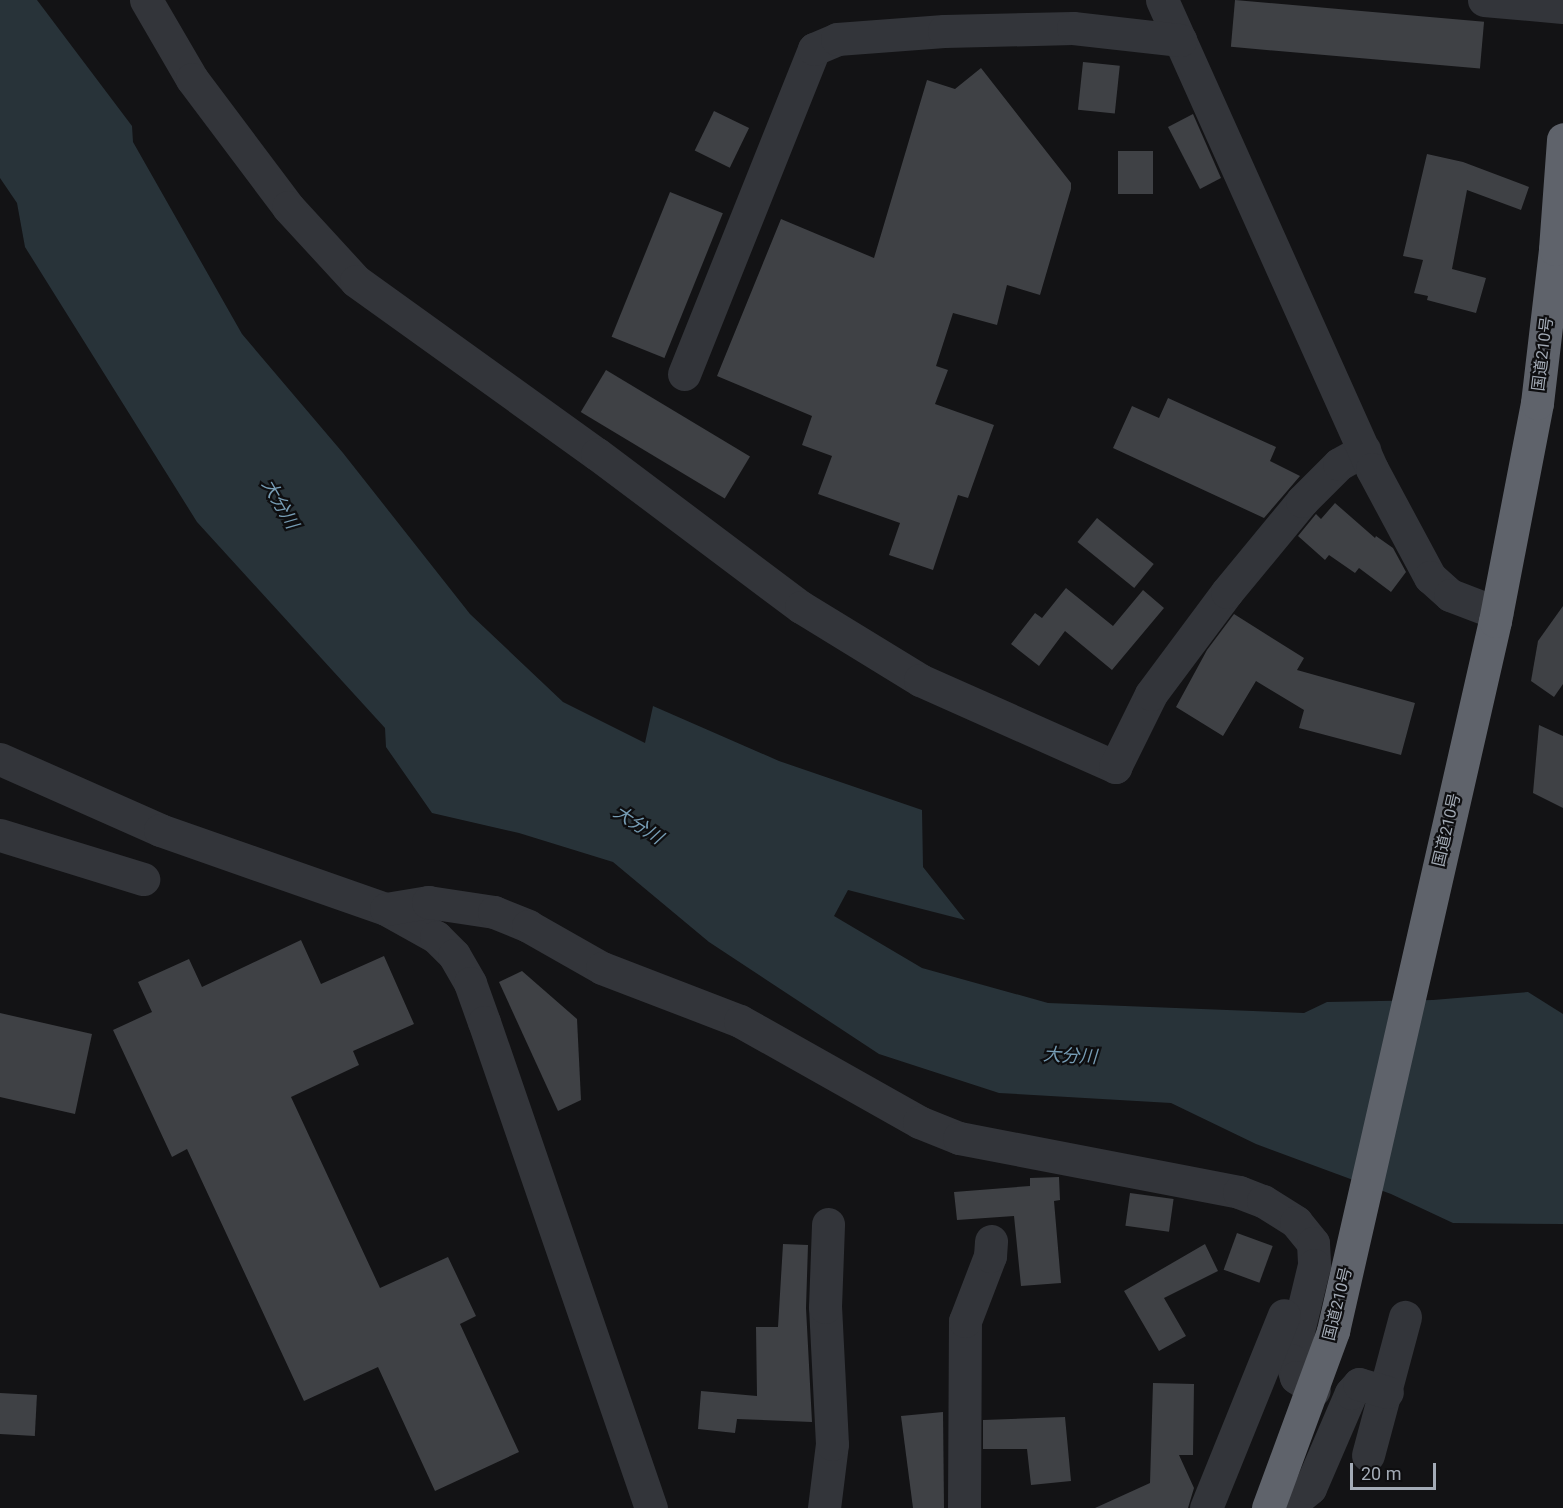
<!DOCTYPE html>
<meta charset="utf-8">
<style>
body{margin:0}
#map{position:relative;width:1563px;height:1508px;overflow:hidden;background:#131315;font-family:Roboto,"Noto Sans JP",sans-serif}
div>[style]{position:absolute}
.water>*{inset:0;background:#283339}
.building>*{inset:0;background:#3f4145;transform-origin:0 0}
.minor>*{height:33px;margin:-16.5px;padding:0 16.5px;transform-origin:16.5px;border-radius:16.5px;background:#33353a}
.highway>*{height:33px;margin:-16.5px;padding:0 16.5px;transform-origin:16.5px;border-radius:16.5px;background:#5f636b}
span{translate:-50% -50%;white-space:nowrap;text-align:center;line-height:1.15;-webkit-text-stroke:4.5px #0e0e10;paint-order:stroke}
.street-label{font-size:16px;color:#a3abb6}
.water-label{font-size:18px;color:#779db5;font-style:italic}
.scale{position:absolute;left:1350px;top:1463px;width:86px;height:27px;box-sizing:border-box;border:3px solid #a3abb6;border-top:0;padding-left:8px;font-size:18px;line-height:21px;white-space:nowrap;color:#a3abb6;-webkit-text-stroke:4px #0e0e10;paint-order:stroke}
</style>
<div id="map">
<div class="water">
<div style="clip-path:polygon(0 0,37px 0,132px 126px,133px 142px,242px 334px,343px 453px,470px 614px,563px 702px,645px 743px,653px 706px,779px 761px,922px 810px,923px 867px,965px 920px,848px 890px,834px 916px,922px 968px,1048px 1003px,1304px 1013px,1327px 1002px,1433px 1000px,1528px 992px,1563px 1014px,1563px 1224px,1453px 1223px,1391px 1194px,1256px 1144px,1171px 1103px,999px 1093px,879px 1054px,709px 942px,613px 862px,519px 833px,432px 813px,386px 747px,385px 728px,197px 522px,25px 247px,17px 203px,0 178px)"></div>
</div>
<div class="building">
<div style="left:1235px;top:0;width:250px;height:47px;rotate:5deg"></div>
<div style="left:1083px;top:62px;width:37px;height:48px;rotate:6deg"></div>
<div style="clip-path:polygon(981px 68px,1071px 183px,1071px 189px,1040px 295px,1007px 285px,997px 325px,953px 313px,936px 366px,948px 370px,935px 404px,994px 425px,968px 498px,958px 495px,933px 570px,889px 555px,900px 523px,818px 494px,832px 456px,802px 445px,812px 416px,717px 376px,781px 219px,874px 258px,927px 80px,955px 89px)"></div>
<div style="left:714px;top:111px;width:39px;height:44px;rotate:26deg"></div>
<div style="clip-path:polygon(1193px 114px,1221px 178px,1200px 189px,1168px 127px)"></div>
<div style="left:1118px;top:151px;width:35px;height:43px"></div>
<div style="clip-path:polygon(1427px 154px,1463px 162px,1529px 187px,1521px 210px,1467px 190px,1452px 269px,1486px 278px,1476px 313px,1427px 300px,1428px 296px,1414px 293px,1423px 260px,1403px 256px)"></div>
<div style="left:670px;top:192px;width:57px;height:156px;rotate:22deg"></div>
<div style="left:606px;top:370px;width:168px;height:49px;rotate:31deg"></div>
<div style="clip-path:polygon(1168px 398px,1276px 447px,1270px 461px,1300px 476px,1264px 518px,1113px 448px,1132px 406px,1159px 418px)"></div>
<div style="clip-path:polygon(1335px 503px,1375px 538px,1376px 536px,1393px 548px,1406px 572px,1391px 592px,1359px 568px,1355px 573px,1329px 555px,1325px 560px,1298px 536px,1316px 514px,1321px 519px)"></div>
<div style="left:1097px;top:518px;width:73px;height:31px;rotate:39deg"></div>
<div style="clip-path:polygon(1066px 588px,1113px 626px,1143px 590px,1164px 608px,1112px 670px,1065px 631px,1039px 666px,1011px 644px,1035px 613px,1042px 618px)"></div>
<div style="clip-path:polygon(1563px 606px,1563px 684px,1554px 697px,1531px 681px,1538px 641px)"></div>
<div style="clip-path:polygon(1234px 614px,1304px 658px,1297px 670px,1415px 703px,1401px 755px,1299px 728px,1304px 710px,1256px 681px,1223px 736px,1176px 707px,1207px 650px)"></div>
<div style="clip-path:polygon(1539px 725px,1563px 736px,1563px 808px,1533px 793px)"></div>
<div style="clip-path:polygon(301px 940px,321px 984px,384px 956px,414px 1024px,353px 1051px,359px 1065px,291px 1097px,380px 1288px,448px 1257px,476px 1316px,460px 1324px,519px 1452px,435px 1491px,378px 1367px,304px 1401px,187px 1149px,172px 1157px,113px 1030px,152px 1012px,138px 982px,189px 959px,202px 987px)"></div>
<div style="clip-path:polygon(522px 971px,577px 1019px,581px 1100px,558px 1111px,499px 982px)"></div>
<div style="clip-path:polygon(0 1013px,92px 1034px,75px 1114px,0 1097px)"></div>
<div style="clip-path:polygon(1059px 1177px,1060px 1200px,1054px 1201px,1061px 1283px,1021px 1286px,1014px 1216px,957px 1220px,954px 1192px,1030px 1186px,1030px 1178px)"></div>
<div style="left:1130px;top:1193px;width:44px;height:33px;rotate:8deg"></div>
<div style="left:1237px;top:1233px;width:38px;height:39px;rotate:20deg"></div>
<div style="clip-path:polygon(783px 1244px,808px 1245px,806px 1308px,812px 1422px,737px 1419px,735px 1433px,698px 1429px,701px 1391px,757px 1396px,756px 1327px,778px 1327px)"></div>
<div style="clip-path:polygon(1205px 1244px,1218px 1271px,1164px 1298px,1186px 1336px,1159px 1351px,1124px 1291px)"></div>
<div style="clip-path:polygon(1153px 1383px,1194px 1384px,1193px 1455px,1179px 1455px,1194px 1488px,1188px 1508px,1095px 1508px,1150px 1483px)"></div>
<div style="left:0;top:1393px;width:37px;height:41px;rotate:3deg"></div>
<div style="clip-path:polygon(943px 1412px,944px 1508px,913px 1508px,901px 1416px)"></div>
<div style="clip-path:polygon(1065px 1417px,1071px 1481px,1031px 1485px,1027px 1449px,983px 1449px,983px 1420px)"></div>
</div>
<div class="minor">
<div style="left:146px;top:0;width:91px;rotate:59.8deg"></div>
<div style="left:192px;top:79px;width:160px;rotate:53.1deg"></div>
<div style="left:288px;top:207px;width:100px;rotate:47.4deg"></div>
<div style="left:356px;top:281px;width:297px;rotate:35.7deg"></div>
<div style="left:597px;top:454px;width:255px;rotate:36.9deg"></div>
<div style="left:801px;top:607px;width:140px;rotate:31.5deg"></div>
<div style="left:920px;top:680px;width:214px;rotate:24deg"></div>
<div style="left:1115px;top:767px;width:81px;rotate:-63.7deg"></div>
<div style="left:1151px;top:694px;width:127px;rotate:-53.3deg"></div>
<div style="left:1227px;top:592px;width:118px;rotate:-50.5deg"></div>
<div style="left:1302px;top:501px;width:52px;rotate:-45deg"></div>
<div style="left:1339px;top:464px;width:29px;rotate:-29deg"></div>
<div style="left:1162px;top:0;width:514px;rotate:65.88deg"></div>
<div style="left:1372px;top:469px;width:123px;rotate:61.8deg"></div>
<div style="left:1430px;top:577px;width:27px;rotate:42deg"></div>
<div style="left:1450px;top:595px;width:50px;rotate:21deg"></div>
<div style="left:1484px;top:0;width:79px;rotate:5.1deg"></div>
<div style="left:684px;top:374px;width:350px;rotate:-68.2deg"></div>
<div style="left:814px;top:49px;width:25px;rotate:-23deg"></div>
<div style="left:837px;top:39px;width:107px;rotate:-4.3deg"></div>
<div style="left:944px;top:31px;width:129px;rotate:-1.3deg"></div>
<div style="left:1073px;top:28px;width:108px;rotate:6.4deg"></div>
<div style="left:0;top:759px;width:175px;rotate:23.9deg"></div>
<div style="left:160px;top:830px;width:239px;rotate:19.3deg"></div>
<div style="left:386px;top:909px;width:57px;rotate:29.2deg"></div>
<div style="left:436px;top:937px;width:25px;rotate:45deg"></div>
<div style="left:454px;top:955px;width:32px;rotate:60deg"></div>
<div style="left:470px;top:983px;width:41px;rotate:70.3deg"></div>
<div style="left:484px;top:1022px;width:514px;rotate:71.04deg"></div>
<div style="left:0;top:835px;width:150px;rotate:17.1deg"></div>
<div style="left:386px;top:909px;width:43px;rotate:-9.5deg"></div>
<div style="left:428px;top:902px;width:67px;rotate:8.6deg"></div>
<div style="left:494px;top:912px;width:37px;rotate:22deg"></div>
<div style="left:528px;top:926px;width:85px;rotate:29.6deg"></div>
<div style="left:602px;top:968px;width:148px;rotate:21deg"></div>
<div style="left:740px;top:1021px;width:206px;rotate:29.4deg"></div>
<div style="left:919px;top:1122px;width:43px;rotate:21.8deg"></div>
<div style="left:959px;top:1138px;width:285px;rotate:10.9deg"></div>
<div style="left:1239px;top:1192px;width:26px;rotate:21deg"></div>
<div style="left:1263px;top:1201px;width:39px;rotate:32deg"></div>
<div style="left:1296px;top:1222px;width:27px;rotate:51deg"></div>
<div style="left:1313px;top:1243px;width:22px;rotate:87deg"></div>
<div style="left:1314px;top:1265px;width:98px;rotate:103.6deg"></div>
<div style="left:1291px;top:1360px;width:18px;rotate:74deg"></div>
<div style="left:1296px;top:1377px;width:22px;rotate:36deg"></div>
<div style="left:1368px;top:1455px;width:143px;rotate:-75deg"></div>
<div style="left:1276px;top:1488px;width:25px;rotate:21deg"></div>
<div style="left:1299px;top:1497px;width:14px;rotate:-39deg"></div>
<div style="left:1310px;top:1488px;width:103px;rotate:-66.7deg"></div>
<div style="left:1351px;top:1393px;width:12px;rotate:-48deg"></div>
<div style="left:1359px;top:1384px;width:29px;rotate:16deg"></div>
<div style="left:824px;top:1508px;width:64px;rotate:-82.9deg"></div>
<div style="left:832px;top:1444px;width:137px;rotate:-92.9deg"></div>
<div style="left:825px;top:1307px;width:83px;rotate:-87.9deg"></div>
<div style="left:964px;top:1508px;width:187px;rotate:-89.7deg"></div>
<div style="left:965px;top:1321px;width:70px;rotate:-69deg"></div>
<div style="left:990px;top:1256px;width:15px;rotate:-86deg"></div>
<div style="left:1206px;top:1508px;width:208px;rotate:-68deg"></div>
</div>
<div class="highway">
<div style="left:1268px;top:1508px;width:189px;rotate:-69.8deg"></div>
<div style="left:1333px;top:1331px;width:728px;rotate:-77.15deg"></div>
<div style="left:1495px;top:621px;width:222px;rotate:-79.1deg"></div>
<div style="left:1537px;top:403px;width:155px;rotate:-83.3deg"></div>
<div style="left:1555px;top:249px;width:110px;rotate:-85.8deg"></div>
</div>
<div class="street-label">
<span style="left:1543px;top:354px;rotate:-83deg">国道210号</span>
<span style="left:1447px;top:830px;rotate:-77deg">国道210号</span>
<span style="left:1338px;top:1304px;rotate:-76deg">国道210号</span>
</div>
<div class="water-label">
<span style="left:280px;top:504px;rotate:60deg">大分川</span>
<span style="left:638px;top:825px;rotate:33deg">大分川</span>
<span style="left:1070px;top:1056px;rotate:3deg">大分川</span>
</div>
<div class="scale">20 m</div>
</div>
